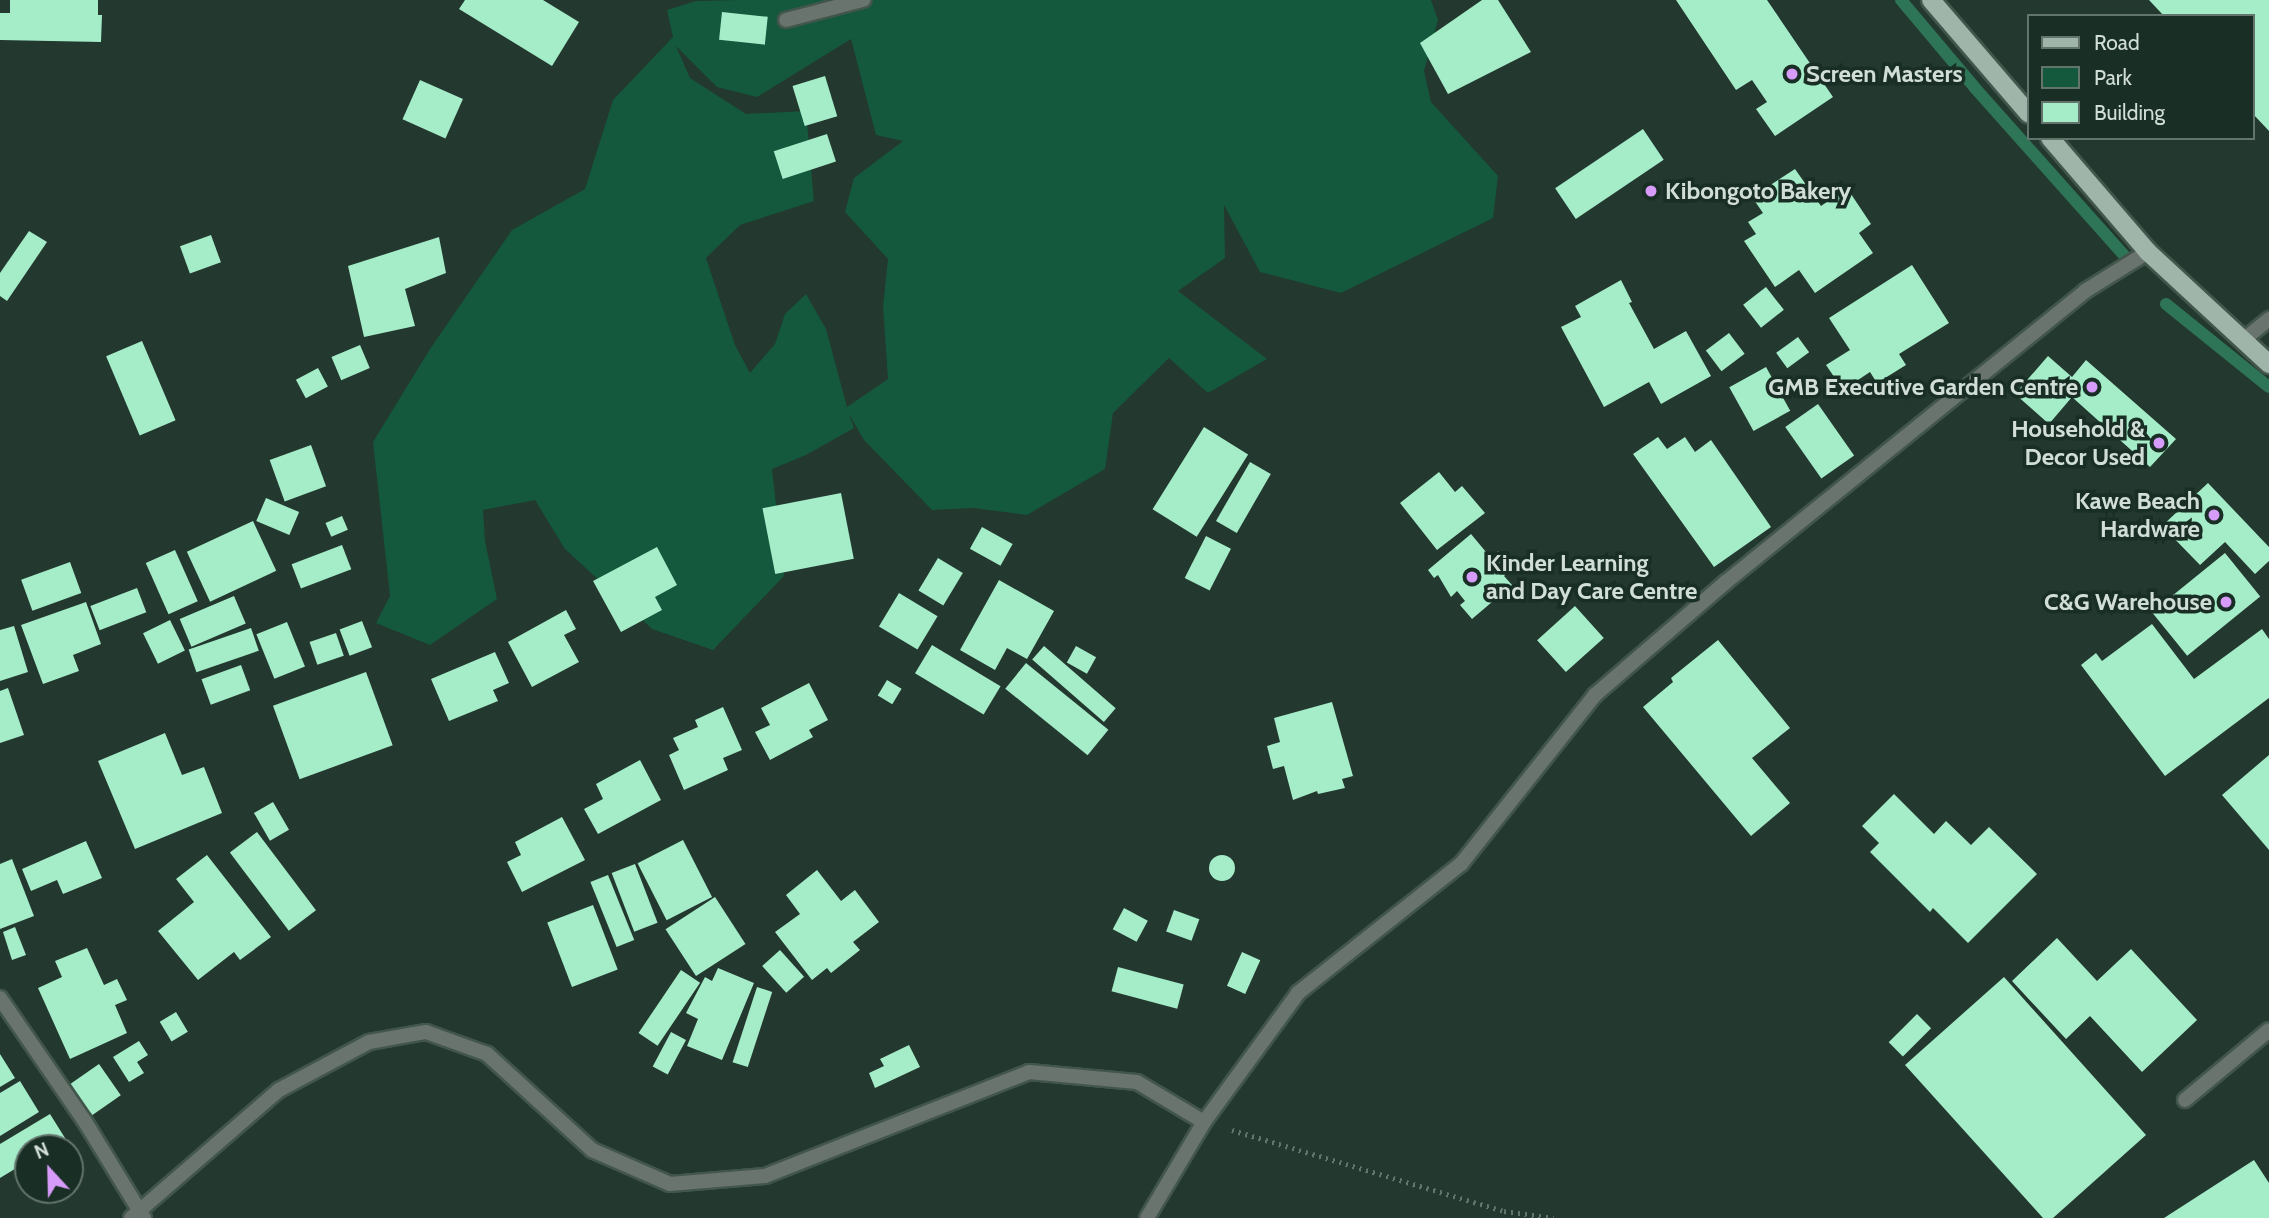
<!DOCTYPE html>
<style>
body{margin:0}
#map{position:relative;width:2269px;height:1218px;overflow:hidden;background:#23382e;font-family:Cabin,sans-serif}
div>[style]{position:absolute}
.green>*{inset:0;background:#14583d}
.stream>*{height:12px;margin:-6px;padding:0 6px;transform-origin:6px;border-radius:6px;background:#2e7557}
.building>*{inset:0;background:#a5ecc9;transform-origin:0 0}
.round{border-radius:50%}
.path>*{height:4.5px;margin-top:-2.25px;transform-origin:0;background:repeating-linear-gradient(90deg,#63756c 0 2px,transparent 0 7px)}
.roads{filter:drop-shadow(2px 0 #42564c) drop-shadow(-2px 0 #42564c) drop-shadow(0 2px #42564c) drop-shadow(0 -2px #42564c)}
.lane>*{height:14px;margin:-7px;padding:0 7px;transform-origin:7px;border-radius:7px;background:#6a746f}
.street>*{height:14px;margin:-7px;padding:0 7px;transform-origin:7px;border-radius:7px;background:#6a746f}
.primary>*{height:18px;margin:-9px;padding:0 9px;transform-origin:9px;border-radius:9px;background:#a0b5aa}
.dots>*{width:19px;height:19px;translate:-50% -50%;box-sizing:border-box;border:4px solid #192e24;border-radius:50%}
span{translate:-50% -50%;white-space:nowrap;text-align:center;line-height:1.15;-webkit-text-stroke:7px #192e24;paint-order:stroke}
.poi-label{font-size:24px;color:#d1ded7;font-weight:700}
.left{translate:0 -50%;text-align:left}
.right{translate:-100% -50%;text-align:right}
.legend{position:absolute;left:2027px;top:14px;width:228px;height:126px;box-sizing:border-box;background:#192e24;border:2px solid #63746c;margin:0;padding:9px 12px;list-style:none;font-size:21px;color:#d1ded7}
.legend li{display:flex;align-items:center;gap:14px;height:35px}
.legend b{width:35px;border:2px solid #63746c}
.north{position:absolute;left:14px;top:1134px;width:70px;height:70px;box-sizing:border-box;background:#192e24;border:2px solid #63746c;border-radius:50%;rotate:338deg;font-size:19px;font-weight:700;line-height:28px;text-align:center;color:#d1ded7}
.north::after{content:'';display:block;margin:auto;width:24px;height:32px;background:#d79bf9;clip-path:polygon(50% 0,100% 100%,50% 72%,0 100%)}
</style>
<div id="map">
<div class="green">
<div style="clip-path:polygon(evenodd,1431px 0,1438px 20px,1424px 71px,1431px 102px,1498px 176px,1493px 218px,1341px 293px,1260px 272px,1224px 205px,1225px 258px,1178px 291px,1267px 359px,1208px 393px,1169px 358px,1113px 413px,1105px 469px,1027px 515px,973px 508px,932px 510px,864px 440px,849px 414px,854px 428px,806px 455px,772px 469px,784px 576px,713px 650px,652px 629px,565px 549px,535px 500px,483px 510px,485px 541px,497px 599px,430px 645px,376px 623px,390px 596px,373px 442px,430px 349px,512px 230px,585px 189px,613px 100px,673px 37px,667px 10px,696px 1px,740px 0,1431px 0,851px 39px,876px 135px,903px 141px,854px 178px,845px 212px,888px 259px,883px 307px,888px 379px,847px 407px,826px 329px,806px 294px,785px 314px,775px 344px,750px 373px,735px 345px,706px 258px,740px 225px,814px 201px,806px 111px,746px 114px,690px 78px,676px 46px,717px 87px,757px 97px,851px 39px)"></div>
</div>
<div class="stream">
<div style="left:1901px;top:0;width:115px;rotate:49.9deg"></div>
<div style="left:1975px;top:88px;width:233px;rotate:48.3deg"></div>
<div style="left:2166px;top:304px;width:132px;rotate:38.9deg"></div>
</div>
<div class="building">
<div style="clip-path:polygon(10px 0,98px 0,98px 15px,102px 15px,101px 42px,0 40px,0 13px,10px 13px)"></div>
<div style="clip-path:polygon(465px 0,543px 0,579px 22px,552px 66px,459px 9px)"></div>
<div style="clip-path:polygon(1482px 0,1498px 0,1531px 52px,1448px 94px,1420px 43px)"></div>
<div style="clip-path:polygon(1676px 0,1767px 0,1833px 97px,1775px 136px,1756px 109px,1767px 102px,1752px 80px,1736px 90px)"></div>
<div style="clip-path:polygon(2149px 0,2269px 0,2269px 131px,2253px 114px,2253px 16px,2164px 16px)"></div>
<div style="left:722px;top:12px;width:46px;height:28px;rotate:6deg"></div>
<div style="left:825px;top:76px;width:42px;height:34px;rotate:73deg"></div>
<div style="left:420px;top:80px;width:47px;height:43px;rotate:24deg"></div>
<div style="left:1643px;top:129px;width:37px;height:106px;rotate:56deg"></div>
<div style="left:827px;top:134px;width:29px;height:56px;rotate:72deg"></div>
<div style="clip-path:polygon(1795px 169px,1821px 206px,1847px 188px,1871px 224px,1859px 233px,1873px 253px,1815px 293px,1799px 270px,1775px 287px,1744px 241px,1756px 234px,1748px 222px,1763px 213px,1752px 197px)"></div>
<div style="clip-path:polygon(29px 231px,47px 242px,7px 301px,0 296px,0 273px)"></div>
<div style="left:211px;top:235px;width:29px;height:33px;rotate:70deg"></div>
<div style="clip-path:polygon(439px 237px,446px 273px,405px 289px,415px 326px,364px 337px,348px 266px)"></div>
<div style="clip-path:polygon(1912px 265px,1949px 323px,1899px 354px,1906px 365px,1877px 383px,1870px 372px,1843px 390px,1826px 365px,1850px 350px,1829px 318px)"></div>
<div style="clip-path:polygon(1621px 280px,1632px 302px,1629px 303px,1654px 349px,1686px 331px,1711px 376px,1661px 404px,1649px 382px,1604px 407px,1561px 327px,1581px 317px,1575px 306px)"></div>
<div style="left:1766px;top:287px;width:29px;height:29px;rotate:52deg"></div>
<div style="left:1729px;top:333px;width:26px;height:29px;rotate:53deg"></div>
<div style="left:1798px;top:337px;width:19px;height:27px;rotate:54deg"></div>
<div style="left:142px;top:341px;width:86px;height:39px;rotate:67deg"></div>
<div style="left:360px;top:345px;width:25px;height:31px;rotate:67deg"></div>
<div style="clip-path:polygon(2048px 356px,2072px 377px,2086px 360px,2176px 439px,2150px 467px,2072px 397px,2049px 424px,2015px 394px)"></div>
<div style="left:1766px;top:367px;width:50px;height:42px;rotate:61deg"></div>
<div style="left:318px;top:368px;width:21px;height:25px;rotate:62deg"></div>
<div style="left:1818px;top:404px;width:63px;height:40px;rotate:55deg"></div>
<div style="left:1204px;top:427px;width:52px;height:97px;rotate:32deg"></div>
<div style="clip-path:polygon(1658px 437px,1667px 449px,1685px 437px,1695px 452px,1711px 440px,1771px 527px,1714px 567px,1633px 454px)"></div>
<div style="left:311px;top:445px;width:44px;height:44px;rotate:70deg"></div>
<div style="left:1250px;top:462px;width:24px;height:68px;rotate:30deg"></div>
<div style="clip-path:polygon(1439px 472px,1455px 492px,1462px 486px,1485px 513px,1437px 550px,1400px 503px)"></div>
<div style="clip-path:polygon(2208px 483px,2269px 547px,2269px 561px,2255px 574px,2225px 542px,2200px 565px,2162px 526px)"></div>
<div style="left:841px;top:493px;width:67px;height:80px;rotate:79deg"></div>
<div style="left:266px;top:498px;width:36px;height:25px;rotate:23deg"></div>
<div style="left:342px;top:516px;width:15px;height:18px;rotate:67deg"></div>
<div style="left:253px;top:521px;width:55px;height:73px;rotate:65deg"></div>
<div style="left:982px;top:527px;width:35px;height:25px;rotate:29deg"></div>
<div style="clip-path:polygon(1471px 534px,1491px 558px,1498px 551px,1512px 568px,1504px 576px,1512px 585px,1472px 619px,1460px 605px,1465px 601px,1457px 591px,1451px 597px,1438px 575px,1434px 578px,1428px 570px)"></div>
<div style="left:1206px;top:536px;width:28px;height:47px;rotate:27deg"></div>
<div style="left:342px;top:545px;width:26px;height:54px;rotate:69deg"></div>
<div style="clip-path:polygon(657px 547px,677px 585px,655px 597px,662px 610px,621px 632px,593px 581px)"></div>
<div style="left:175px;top:550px;width:56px;height:32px;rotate:66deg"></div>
<div style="left:2225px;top:553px;width:56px;height:94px;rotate:51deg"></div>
<div style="left:938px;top:558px;width:29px;height:38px;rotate:31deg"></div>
<div style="left:70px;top:562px;width:33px;height:52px;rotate:70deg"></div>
<div style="clip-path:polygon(999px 580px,1054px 611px,1027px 659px,1007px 648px,995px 670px,960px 650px)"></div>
<div style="left:137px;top:588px;width:26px;height:50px;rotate:69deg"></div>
<div style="left:899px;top:593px;width:45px;height:39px;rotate:31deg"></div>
<div style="left:234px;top:596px;width:30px;height:59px;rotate:67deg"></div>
<div style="clip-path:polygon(86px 602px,101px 644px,73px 655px,79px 671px,43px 684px,21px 625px)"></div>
<div style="left:1575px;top:606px;width:43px;height:51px;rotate:48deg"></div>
<div style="clip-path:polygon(566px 610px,576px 629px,564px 635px,579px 662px,532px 687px,508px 642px)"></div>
<div style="left:170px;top:620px;width:34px;height:30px;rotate:64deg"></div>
<div style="left:362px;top:621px;width:28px;height:24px;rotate:69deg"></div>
<div style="left:287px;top:622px;width:48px;height:33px;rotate:68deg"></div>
<div style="clip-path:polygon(2152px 624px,2194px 679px,2262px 629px,2269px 639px,2269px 698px,2165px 776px,2081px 665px,2096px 653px,2102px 661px)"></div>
<div style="clip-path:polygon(14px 626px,28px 672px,0 681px,0 630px)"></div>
<div style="left:251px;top:628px;width:24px;height:66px;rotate:71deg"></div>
<div style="left:336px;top:633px;width:24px;height:28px;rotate:71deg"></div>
<div style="clip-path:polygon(1718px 640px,1790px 728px,1752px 758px,1790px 803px,1751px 836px,1643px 707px,1673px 682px,1671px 678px)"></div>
<div style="left:932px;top:645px;width:80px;height:33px;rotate:31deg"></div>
<div style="left:1044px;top:646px;width:95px;height:18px;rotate:41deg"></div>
<div style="left:1076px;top:646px;width:23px;height:19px;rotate:29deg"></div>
<div style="clip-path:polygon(495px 652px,509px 683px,493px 690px,498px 701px,449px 721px,431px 679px)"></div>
<div style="left:1026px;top:663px;width:106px;height:33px;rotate:39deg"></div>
<div style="left:241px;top:665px;width:27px;height:42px;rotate:70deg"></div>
<div style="left:366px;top:672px;width:78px;height:99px;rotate:70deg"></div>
<div style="left:887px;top:680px;width:17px;height:18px;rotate:31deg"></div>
<div style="clip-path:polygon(809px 683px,828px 720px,809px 730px,813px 737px,770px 760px,755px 732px,770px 725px,761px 708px)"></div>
<div style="clip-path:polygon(8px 688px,24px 735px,0 743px,0 691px)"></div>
<div style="clip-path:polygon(1332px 702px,1353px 776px,1342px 779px,1345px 788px,1318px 794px,1317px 791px,1293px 800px,1284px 766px,1273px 769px,1267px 746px,1280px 742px,1274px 718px)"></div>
<div style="clip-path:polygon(723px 707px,742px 750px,723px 758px,728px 770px,684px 790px,669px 755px,679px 750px,673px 738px,698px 727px,695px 720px)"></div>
<div style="clip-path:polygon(165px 733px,182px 775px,204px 767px,222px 813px,135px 849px,98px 761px)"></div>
<div style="clip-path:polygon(2269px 755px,2269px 850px,2222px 795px)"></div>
<div style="clip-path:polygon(640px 760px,661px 800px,598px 834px,584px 809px,603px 799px,596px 784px)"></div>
<div style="clip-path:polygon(1894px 794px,1934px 834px,1946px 821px,1971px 845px,1989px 827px,2037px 874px,1968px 943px,1933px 908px,1930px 912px,1870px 852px,1879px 843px,1862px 826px)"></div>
<div style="left:273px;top:802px;width:32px;height:22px;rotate:60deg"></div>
<div style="clip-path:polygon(562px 817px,585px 860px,522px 892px,507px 862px,521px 855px,515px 842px)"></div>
<div style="left:257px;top:832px;width:98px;height:34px;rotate:53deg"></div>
<div style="left:683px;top:840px;width:64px;height:51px;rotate:63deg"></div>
<div style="clip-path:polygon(86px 841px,102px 878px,63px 894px,57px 880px,31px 891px,22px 869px)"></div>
<div style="clip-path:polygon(207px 855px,271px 937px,240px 960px,234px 952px,198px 980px,158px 931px,194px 902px,176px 879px)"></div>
<div class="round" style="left:1209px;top:855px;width:26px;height:26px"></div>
<div style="clip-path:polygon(12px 859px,34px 916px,0 929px,0 864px)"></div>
<div style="left:635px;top:864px;width:63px;height:25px;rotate:69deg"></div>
<div style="clip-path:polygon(817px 870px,841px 901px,855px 890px,879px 922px,853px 942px,860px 950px,831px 973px,827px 968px,812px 980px,775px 932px,800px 914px,786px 895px)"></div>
<div style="left:608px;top:875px;width:70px;height:19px;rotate:68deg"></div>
<div style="left:715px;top:897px;width:56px;height:59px;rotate:57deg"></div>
<div style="left:593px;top:905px;width:69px;height:49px;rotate:69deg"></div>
<div style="left:1124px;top:908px;width:27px;height:24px;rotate:28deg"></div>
<div style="left:1174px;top:910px;width:27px;height:23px;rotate:20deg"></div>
<div style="clip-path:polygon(15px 927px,26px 955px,12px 960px,3px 932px)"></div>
<div style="clip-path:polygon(2057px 938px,2097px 981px,2131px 949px,2197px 1020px,2142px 1072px,2090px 1016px,2066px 1039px,2012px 981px)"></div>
<div style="clip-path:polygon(87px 948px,104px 985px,117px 979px,127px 1000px,115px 1005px,127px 1033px,70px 1059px,38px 988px,62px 977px,55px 961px)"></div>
<div style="left:780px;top:950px;width:36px;height:24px;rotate:48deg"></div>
<div style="left:1242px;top:952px;width:20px;height:37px;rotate:24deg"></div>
<div style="left:1118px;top:967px;width:68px;height:25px;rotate:15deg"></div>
<div style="clip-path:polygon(718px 968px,754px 983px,722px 1060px,687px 1046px,698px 1019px,686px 1013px,705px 977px,712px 981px)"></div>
<div style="left:681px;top:970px;width:23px;height:76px;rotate:34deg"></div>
<div style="clip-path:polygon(2004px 977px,2146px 1135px,2053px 1218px,2043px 1218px,1905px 1065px)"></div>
<div style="left:757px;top:987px;width:16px;height:79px;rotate:18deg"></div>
<div style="left:176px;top:1012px;width:23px;height:19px;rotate:59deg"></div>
<div style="left:1917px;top:1014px;width:20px;height:40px;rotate:45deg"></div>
<div style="left:671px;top:1032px;width:17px;height:39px;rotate:28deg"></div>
<div style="clip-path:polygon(139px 1041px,148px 1055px,137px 1062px,144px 1073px,129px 1082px,113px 1057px)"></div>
<div style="clip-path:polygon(909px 1045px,920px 1067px,875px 1088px,869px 1073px,884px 1066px,880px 1059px)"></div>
<div style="clip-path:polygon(0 1054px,15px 1078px,0 1087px)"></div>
<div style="left:99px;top:1064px;width:38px;height:39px;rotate:55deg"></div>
<div style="clip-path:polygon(20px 1081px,39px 1112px,0 1136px,0 1093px)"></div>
<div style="clip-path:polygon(50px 1114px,65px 1138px,49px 1148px,28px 1148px,28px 1161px,0 1178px,0 1144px)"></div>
<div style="clip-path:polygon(2254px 1160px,2269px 1183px,2269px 1218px,2164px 1218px)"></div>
</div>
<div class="path">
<div style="left:1232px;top:1130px;width:284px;rotate:16.6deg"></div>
<div style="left:1504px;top:1211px;width:50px;rotate:8deg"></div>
</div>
<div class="roads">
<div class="lane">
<div style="left:786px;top:20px;width:80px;rotate:-14.6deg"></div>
<div style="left:2185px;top:1100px;width:109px;rotate:-39.8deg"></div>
</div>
<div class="street">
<div style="left:2242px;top:341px;width:35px;rotate:-39deg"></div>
<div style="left:0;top:998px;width:148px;rotate:55.5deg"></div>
<div style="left:84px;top:1120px;width:115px;rotate:58.5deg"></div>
<div style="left:131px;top:1218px;width:196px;rotate:-40.9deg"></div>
<div style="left:279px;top:1090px;width:102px;rotate:-28.1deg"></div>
<div style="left:369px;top:1042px;width:58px;rotate:-10deg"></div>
<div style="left:426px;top:1032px;width:65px;rotate:19.8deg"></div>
<div style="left:487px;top:1054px;width:142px;rotate:42.4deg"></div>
<div style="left:592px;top:1150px;width:85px;rotate:23.6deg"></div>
<div style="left:670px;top:1184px;width:95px;rotate:-4.8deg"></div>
<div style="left:765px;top:1176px;width:284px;rotate:-21.5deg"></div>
<div style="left:1029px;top:1072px;width:108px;rotate:5.3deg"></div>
<div style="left:1137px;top:1082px;width:78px;rotate:30.8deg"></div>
<div style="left:1147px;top:1218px;width:112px;rotate:-59.3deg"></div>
<div style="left:1204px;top:1122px;width:160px;rotate:-53.9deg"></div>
<div style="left:1298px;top:993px;width:208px;rotate:-38.4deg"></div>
<div style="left:1461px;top:864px;width:216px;rotate:-51.6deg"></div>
<div style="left:1595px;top:695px;width:173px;rotate:-40.8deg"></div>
<div style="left:1726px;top:582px;width:462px;rotate:-39deg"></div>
<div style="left:2085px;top:291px;width:74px;rotate:-31.8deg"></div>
</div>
<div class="primary">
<div style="left:1931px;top:0;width:150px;rotate:49.3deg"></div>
<div style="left:2050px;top:138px;width:150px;rotate:49.3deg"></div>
<div style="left:2148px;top:252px;width:165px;rotate:42.8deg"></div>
</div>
</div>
<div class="dots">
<div style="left:1792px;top:74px;background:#d79bf9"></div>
<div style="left:1651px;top:191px;background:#d79bf9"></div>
<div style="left:2092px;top:387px;background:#d79bf9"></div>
<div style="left:2159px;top:443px;background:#d79bf9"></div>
<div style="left:2214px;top:515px;background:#d79bf9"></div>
<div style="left:1472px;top:577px;background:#d79bf9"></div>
<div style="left:2226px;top:602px;background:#d79bf9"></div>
</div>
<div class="poi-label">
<span class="left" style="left:1806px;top:74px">Screen Masters</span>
<span class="left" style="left:1665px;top:191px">Kibongoto Bakery</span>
<span class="right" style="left:2078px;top:387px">GMB Executive Garden Centre</span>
<span class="right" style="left:2145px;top:443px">Household &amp;<br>Decor Used</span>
<span class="right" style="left:2200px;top:515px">Kawe Beach<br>Hardware</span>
<span class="left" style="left:1486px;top:577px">Kinder Learning<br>and Day Care Centre</span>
<span class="right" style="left:2212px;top:602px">C&amp;G Warehouse</span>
</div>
<ul class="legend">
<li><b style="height:9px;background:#a0b5aa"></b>Road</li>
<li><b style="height:19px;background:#14583d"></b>Park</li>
<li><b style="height:19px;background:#a5ecc9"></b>Building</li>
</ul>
<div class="north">N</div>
</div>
